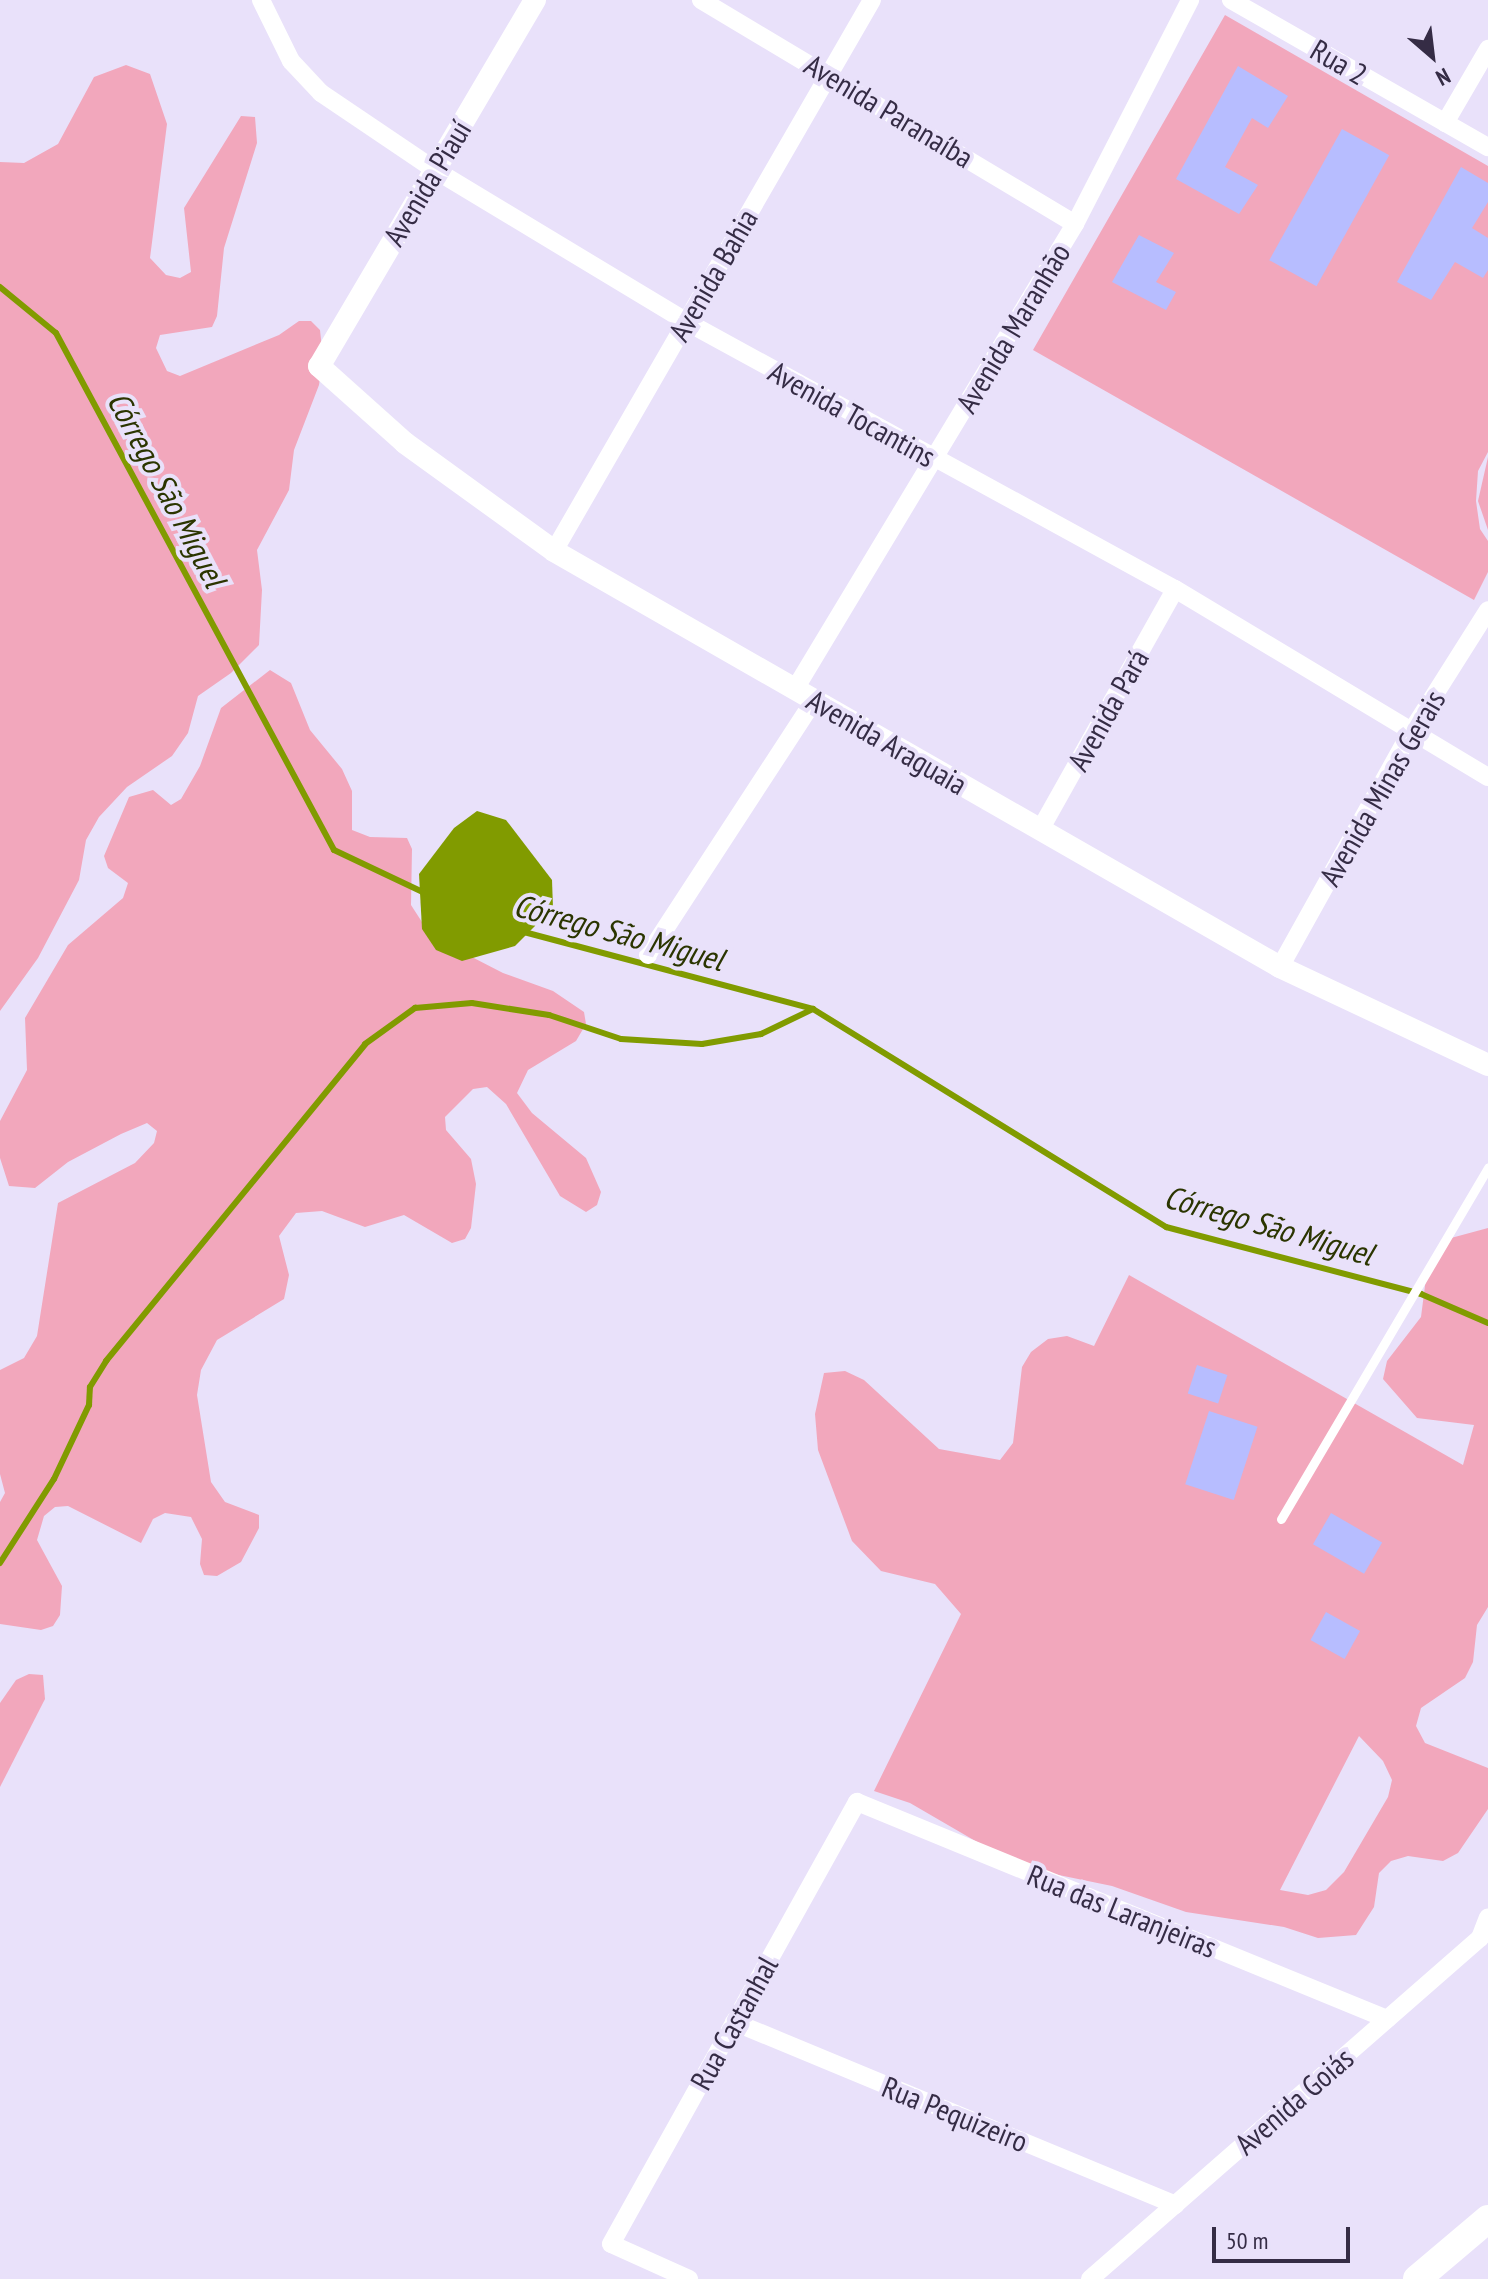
<!DOCTYPE html>
<meta charset="utf-8">
<style>
body{margin:0}
#map{position:relative;width:1488px;height:2279px;overflow:hidden;background:#e9e1fa;font-family:"PT Sans Narrow",sans-serif}
div>[style]{position:absolute}
.green>*{inset:0;background:#f2a7bc}
.water>*{inset:0;background:#819b00}
.stream>*{height:6px;margin:-3px;padding:0 3px;transform-origin:3px;border-radius:3px;background:#819b00}
.building>*{inset:0;background:#b7bdff;transform-origin:0 0}
.service>*{height:9px;margin:-4.5px;padding:0 4.5px;transform-origin:4.5px;border-radius:4.5px;background:#fff}
.minor>*{height:18px;margin:-9px;padding:0 9px;transform-origin:9px;border-radius:9px;background:#fff}
.tertiary>*{height:22px;margin:-11px;padding:0 11px;transform-origin:11px;border-radius:11px;background:#fff}
.primary>*{height:28px;margin:-14px;padding:0 14px;transform-origin:14px;border-radius:14px;background:#fff}
span{translate:-50% -50%;white-space:nowrap;text-align:center;line-height:1.15;-webkit-text-stroke:8px #e9e1fa;paint-order:stroke}
.street-label{font-size:30px;color:#352c45}
.water-label{font-size:32px;color:#2b3500;font-style:italic}
.north{position:absolute;left:1392px;top:16px;width:80px;height:80px;-webkit-text-stroke:6px #e9e1fa;paint-order:stroke;rotate:152deg;font-size:22px;font-weight:700;line-height:32px;text-align:center;color:#352c45}
.north::after{content:'';display:block;margin:auto;width:28px;height:36px;background:#352c45;clip-path:polygon(50% 0,100% 100%,50% 72%,0 100%)}
.scale{position:absolute;left:1212px;top:2227px;width:138px;height:36px;box-sizing:border-box;border:4px solid #352c45;border-top:0;padding-left:10px;font-size:24px;line-height:28px;white-space:nowrap;color:#352c45;-webkit-text-stroke:6px #e9e1fa;paint-order:stroke}
</style>
<div id="map">
<div class="green">
<div style="clip-path:polygon(1225px 15px,1488px 166px,1488px 452px,1478px 471px,1476px 501px,1480px 529px,1488px 541px,1488px 572px,1474px 600px,1033px 350px)"></div>
<div style="clip-path:polygon(126px 65px,150px 74px,167px 124px,150px 258px,166px 275px,180px 278px,191px 272px,184px 208px,241px 116px,255px 117px,257px 143px,224px 248px,217px 316px,212px 327px,160px 335px,156px 348px,167px 371px,180px 376px,279px 335px,299px 321px,311px 321px,320px 330px,323px 358px,319px 385px,294px 450px,289px 490px,257px 550px,262px 590px,259px 645px,231px 673px,198px 696px,188px 733px,172px 756px,127px 787px,99px 817px,86px 840px,79px 880px,38px 958px,0 1011px,0 162px,24px 163px,58px 144px,94px 77px)"></div>
<div style="clip-path:polygon(1488px 457px,1488px 530px,1478px 501px)"></div>
<div style="clip-path:polygon(270px 670px,291px 683px,310px 730px,342px 769px,352px 791px,352px 830px,370px 837px,407px 838px,412px 849px,411px 905px,431px 936px,503px 973px,553px 991px,584px 1012px,586px 1024px,576px 1041px,528px 1070px,517px 1093px,532px 1113px,586px 1158px,601px 1192px,597px 1205px,586px 1212px,560px 1196px,506px 1104px,487px 1087px,473px 1089px,445px 1117px,446px 1130px,471px 1159px,476px 1184px,471px 1228px,465px 1239px,452px 1243px,404px 1215px,365px 1227px,322px 1211px,296px 1213px,279px 1236px,289px 1275px,284px 1299px,217px 1340px,201px 1370px,197px 1395px,211px 1482px,225px 1502px,259px 1515px,259px 1528px,241px 1562px,217px 1576px,204px 1575px,200px 1564px,202px 1539px,191px 1517px,165px 1513px,153px 1519px,141px 1543px,68px 1506px,55px 1507px,44px 1516px,37px 1540px,62px 1586px,60px 1615px,53px 1626px,41px 1630px,0 1624px,0 1502px,5px 1493px,0 1474px,0 1370px,24px 1358px,37px 1336px,58px 1203px,135px 1163px,154px 1143px,157px 1131px,147px 1123px,121px 1134px,68px 1162px,35px 1188px,9px 1186px,0 1158px,0 1121px,27px 1070px,25px 1018px,68px 945px,123px 898px,128px 883px,108px 868px,104px 856px,129px 797px,153px 790px,171px 805px,181px 799px,200px 766px,221px 708px)"></div>
<div style="clip-path:polygon(evenodd,1488px 1228px,1488px 1607px,1477px 1625px,1473px 1662px,1465px 1678px,1421px 1708px,1416px 1726px,1425px 1743px,1488px 1768px,1488px 1809px,1458px 1853px,1443px 1861px,1408px 1856px,1391px 1861px,1379px 1873px,1374px 1907px,1356px 1935px,1318px 1938px,1284px 1927px,1186px 1912px,1112px 1886px,1020px 1867px,910px 1803px,874px 1791px,961px 1614px,935px 1584px,881px 1571px,852px 1541px,818px 1450px,815px 1414px,824px 1373px,845px 1371px,864px 1380px,939px 1449px,1000px 1460px,1013px 1443px,1022px 1367px,1031px 1352px,1048px 1339px,1067px 1336px,1094px 1346px,1129px 1275px,1463px 1465px,1474px 1425px,1417px 1418px,1383px 1379px,1387px 1361px,1421px 1317px,1427px 1270px,1451px 1238px,1488px 1228px,1359px 1736px,1383px 1761px,1392px 1780px,1388px 1797px,1344px 1872px,1326px 1890px,1308px 1895px,1280px 1890px,1359px 1736px)"></div>
<div style="clip-path:polygon(29px 1674px,43px 1675px,45px 1699px,0 1787px,0 1703px,16px 1680px)"></div>
</div>
<div class="water">
<div style="clip-path:polygon(477px 811px,506px 820px,552px 880px,553px 908px,515px 946px,462px 961px,436px 950px,422px 929px,419px 874px,454px 828px)"></div>
</div>
<div class="stream">
<div style="left:0;top:287px;width:72px;rotate:39.4deg"></div>
<div style="left:56px;top:333px;width:587px;rotate:61.73deg"></div>
<div style="left:334px;top:850px;width:101px;rotate:25.3deg"></div>
<div style="left:524px;top:932px;width:299px;rotate:14.9deg"></div>
<div style="left:813px;top:1009px;width:415px;rotate:31.7deg"></div>
<div style="left:1166px;top:1227px;width:264px;rotate:14.7deg"></div>
<div style="left:1421px;top:1294px;width:73px;rotate:23.4deg"></div>
<div style="left:0;top:1563px;width:100px;rotate:-57.3deg"></div>
<div style="left:54px;top:1479px;width:82px;rotate:-64.7deg"></div>
<div style="left:89px;top:1405px;width:18px;rotate:-87deg"></div>
<div style="left:90px;top:1387px;width:31px;rotate:-58deg"></div>
<div style="left:106px;top:1361px;width:409px;rotate:-50.7deg"></div>
<div style="left:365px;top:1044px;width:62px;rotate:-35.8deg"></div>
<div style="left:415px;top:1008px;width:57px;rotate:-5deg"></div>
<div style="left:472px;top:1003px;width:78px;rotate:8.9deg"></div>
<div style="left:549px;top:1015px;width:76px;rotate:18.4deg"></div>
<div style="left:621px;top:1039px;width:81px;rotate:3.5deg"></div>
<div style="left:702px;top:1044px;width:60px;rotate:-9.6deg"></div>
<div style="left:761px;top:1034px;width:58px;rotate:-25.7deg"></div>
</div>
<div class="building">
<div style="clip-path:polygon(1238px 66px,1288px 96px,1268px 128px,1252px 118px,1225px 167px,1258px 185px,1239px 214px,1176px 179px)"></div>
<div style="left:1342px;top:129px;width:54px;height:150px;rotate:29deg"></div>
<div style="clip-path:polygon(1461px 167px,1488px 183px,1488px 202px,1472px 228px,1488px 238px,1488px 270px,1483px 278px,1455px 262px,1431px 300px,1397px 282px)"></div>
<div style="clip-path:polygon(1139px 235px,1174px 253px,1156px 282px,1176px 292px,1166px 310px,1112px 282px)"></div>
<div style="left:1197px;top:1365px;width:32px;height:30px;rotate:18deg"></div>
<div style="left:1209px;top:1411px;width:51px;height:77px;rotate:18deg"></div>
<div style="left:1331px;top:1513px;width:59px;height:36px;rotate:30deg"></div>
<div style="left:1326px;top:1612px;width:39px;height:32px;rotate:29deg"></div>
</div>
<div class="service">
<div style="left:1281px;top:1519px;width:408px;rotate:-59.5deg"></div>
</div>
<div class="minor">
<div style="left:261px;top:0;width:68px;rotate:63.8deg"></div>
<div style="left:291px;top:61px;width:44px;rotate:46.8deg"></div>
<div style="left:321px;top:93px;width:138px;rotate:34deg"></div>
<div style="left:435px;top:170px;width:292px;rotate:31.1deg"></div>
<div style="left:685px;top:321px;width:559px;rotate:28.68deg"></div>
<div style="left:1175px;top:589px;width:365px;rotate:31deg"></div>
<div style="left:701px;top:0;width:436px;rotate:30.9deg"></div>
<div style="left:1231px;top:0;width:296px;rotate:29.8deg"></div>
<div style="left:1445px;top:123px;width:86px;rotate:-59.8deg"></div>
<div style="left:554px;top:551px;width:636px;rotate:-60.01deg"></div>
<div style="left:795px;top:689px;width:543px;rotate:-58.95deg"></div>
<div style="left:1075px;top:224px;width:252px;rotate:-62.8deg"></div>
<div style="left:1040px;top:830px;width:276px;rotate:-60.7deg"></div>
<div style="left:648px;top:955px;width:304px;rotate:-56.9deg"></div>
<div style="left:1280px;top:967px;width:269px;rotate:-60.9deg"></div>
<div style="left:1411px;top:732px;width:144px;rotate:-57.7deg"></div>
<div style="left:734px;top:2022px;width:478px;rotate:22.5deg"></div>
<div style="left:689px;top:2279px;width:85px;rotate:-155.8deg"></div>
<div style="left:611px;top:2244px;width:506px;rotate:-60.9deg"></div>
<div style="left:857px;top:1802px;width:573px;rotate:22.27deg"></div>
<div style="left:1090px;top:2279px;width:518px;rotate:-41.17deg"></div>
<div style="left:1480px;top:1938px;width:22px;rotate:-69deg"></div>
</div>
<div class="tertiary">
<div style="left:535px;top:0;width:425px;rotate:120.5deg"></div>
<div style="left:319px;top:366px;width:115px;rotate:41.8deg"></div>
<div style="left:405px;top:443px;width:184px;rotate:35.9deg"></div>
<div style="left:554px;top:551px;width:837px;rotate:29.81deg"></div>
<div style="left:1280px;top:967px;width:230px;rotate:25.2deg"></div>
</div>
<div class="primary">
<div style="left:1417px;top:2279px;width:93px;rotate:-40.2deg"></div>
</div>
<div class="street-label">
<span style="left:1339px;top:62px;rotate:30deg">Rua 2</span>
<span style="left:889px;top:111px;rotate:31deg">Avenida Paranaíba</span>
<span style="left:427px;top:183px;rotate:-59deg">Avenida Piauí</span>
<span style="left:713px;top:275px;rotate:-60deg">Avenida Bahia</span>
<span style="left:1013px;top:328px;rotate:-59deg">Avenida Maranhão</span>
<span style="left:852px;top:414px;rotate:29deg">Avenida Tocantins</span>
<span style="left:1108px;top:710px;rotate:-61deg">Avenida Pará</span>
<span style="left:887px;top:742px;rotate:30deg">Avenida Araguaia</span>
<span style="left:1382px;top:788px;rotate:-60deg">Avenida Minas Gerais</span>
<span style="left:1122px;top:1911px;rotate:22deg">Rua das Laranjeiras</span>
<span style="left:734px;top:2023px;rotate:-61deg">Rua Castanhal</span>
<span style="left:1294px;top:2101px;rotate:-41deg">Avenida Goiás</span>
<span style="left:955px;top:2114px;rotate:22deg">Rua Pequizeiro</span>
</div>
<div class="water-label">
<span style="left:167px;top:489px;rotate:62deg">Córrego São Miguel</span>
<span style="left:619px;top:932px;rotate:15deg">Córrego São Miguel</span>
<span style="left:1269px;top:1225px;rotate:16deg">Córrego São Miguel</span>
</div>
<div class="north">N</div>
<div class="scale">50 m</div>
</div>
